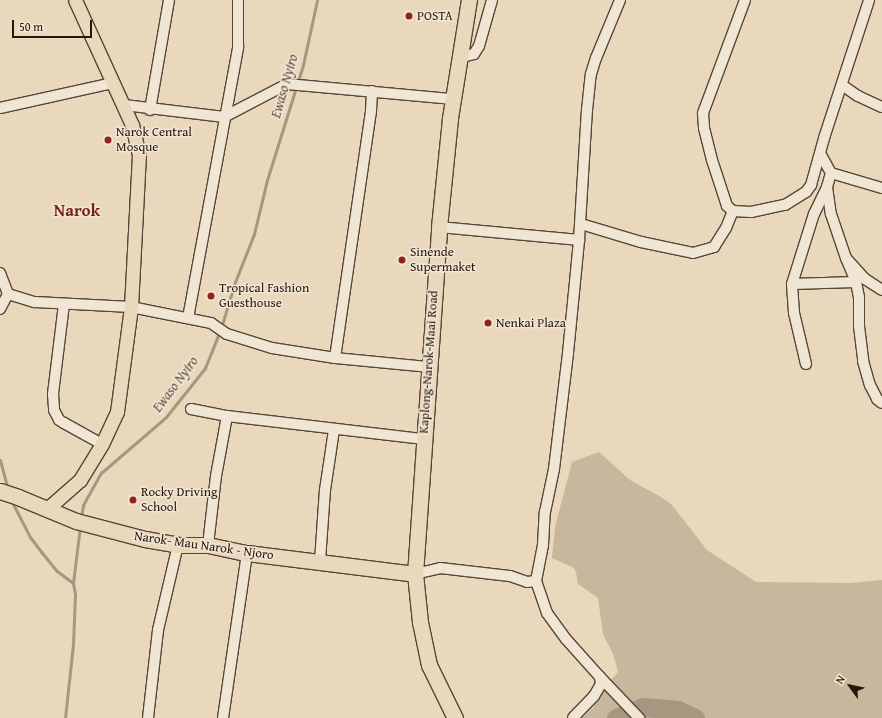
<!DOCTYPE html>
<style>
body{margin:0}
#map{position:relative;width:882px;height:718px;overflow:hidden;background:#e9d8bb;font-family:"Gentium Book Plus",serif}
div>[style]{position:absolute}
.green>*{inset:0;background:#c8b79d}
.stream>*{height:3px;margin:-1.5px;padding:0 1.5px;transform-origin:1.5px;border-radius:1.5px;background:#a79680}
.river>*{height:19px;margin:-9.5px;padding:0 9.5px;transform-origin:9.5px;border-radius:9.5px;background:#a79680}
.roads{filter:drop-shadow(1px 0 #584638) drop-shadow(-1px 0 #584638) drop-shadow(0 1px #584638) drop-shadow(0 -1px #584638)}
.minor>*{height:10px;margin:-5px;padding:0 5px;transform-origin:5px;border-radius:5px;background:#f1e6d3}
.major>*{height:13px;margin:-6.5px;padding:0 6.5px;transform-origin:6.5px;border-radius:6.5px;background:#e9d8bb}
.highway>*{height:15px;margin:-7.5px;padding:0 7.5px;transform-origin:7.5px;border-radius:7.5px;background:#e9d8bb}
.dots>*{width:11px;height:11px;translate:-50% -50%;box-sizing:border-box;border:2px solid #f1e6d3;border-radius:50%}
span{translate:-50% -50%;white-space:nowrap;text-align:center;line-height:1.15;-webkit-text-stroke:3px #f1e6d3;paint-order:stroke}
.poi-label{font-size:13px;color:#27160d}
.left{translate:0 -50%;text-align:left}
.street-label{font-size:13px;color:#27160d}
.water-label{font-size:14px;color:#5a493b;font-style:italic}
.district-label{font-size:17px;color:#7a1f14;font-weight:700}
.north{position:absolute;left:830px;top:666px;width:40px;height:40px;-webkit-text-stroke:3px #f1e6d3;paint-order:stroke;rotate:303deg;font-size:11px;font-weight:700;line-height:16px;text-align:center;color:#27160d}
.north::after{content:'';display:block;margin:auto;width:14px;height:18px;background:#27160d;clip-path:polygon(50% 0,100% 100%,50% 72%,0 100%)}
.scale{position:absolute;left:12px;top:20px;width:80px;height:18px;box-sizing:border-box;border:2px solid #27160d;border-top:0;padding-left:5px;font-size:12px;line-height:14px;white-space:nowrap;color:#27160d;-webkit-text-stroke:3px #f1e6d3;paint-order:stroke}
</style>
<div id="map">
<div class="green">
<div style="clip-path:polygon(599px 452px,630px 480px,661px 497px,671px 504px,707px 550px,756px 582px,850px 583px,882px 580px,882px 718px,582px 718px,593px 708px,601px 691px,618px 672px,613px 654px,603px 634px,598px 598px,578px 584px,576px 572px,574px 568px,552px 558px,555px 527px,572px 462px)"></div>
</div>
<div class="stream">
<div style="left:0;top:460px;width:30px;rotate:75deg"></div>
<div style="left:11px;top:500px;width:42px;rotate:62.8deg"></div>
<div style="left:30px;top:537px;width:21px;rotate:53deg"></div>
<div style="left:43px;top:554px;width:22px;rotate:51deg"></div>
<div style="left:57px;top:571px;width:20px;rotate:37deg"></div>
<div style="left:81px;top:518px;width:13px;rotate:-81deg"></div>
<div style="left:83px;top:505px;width:37px;rotate:-61deg"></div>
<div style="left:101px;top:473px;width:86px;rotate:-40.7deg"></div>
<div style="left:166px;top:417px;width:63px;rotate:-51.5deg"></div>
<div style="left:205px;top:368px;width:43px;rotate:-68.2deg"></div>
<div style="left:221px;top:328px;width:48px;rotate:-73.1deg"></div>
<div style="left:235px;top:282px;width:52px;rotate:-68.4deg"></div>
<div style="left:254px;top:234px;width:56px;rotate:-76.5deg"></div>
<div style="left:267px;top:180px;width:121px;rotate:-72.6deg"></div>
<div style="left:303px;top:65px;width:66px;rotate:-77.8deg"></div>
<div style="left:65px;top:718px;width:74px;rotate:-83.8deg"></div>
<div style="left:73px;top:644px;width:50px;rotate:-87.7deg"></div>
<div style="left:75px;top:594px;width:11px;rotate:-100deg"></div>
<div style="left:73px;top:583px;width:57px;rotate:-83deg"></div>
</div>
<div class="river">
<div style="left:616px;top:718px;width:29px;rotate:-22deg"></div>
<div style="left:643px;top:707px;width:35px;rotate:5deg"></div>
<div style="left:678px;top:710px;width:19px;rotate:25deg"></div>
</div>
<div class="roads">
<div class="minor">
<div style="left:745px;top:0;width:121px;rotate:110.4deg"></div>
<div style="left:703px;top:113px;width:15px;rotate:86deg"></div>
<div style="left:704px;top:128px;width:33px;rotate:76deg"></div>
<div style="left:712px;top:160px;width:48px;rotate:71.9deg"></div>
<div style="left:727px;top:206px;width:8px;rotate:40deg"></div>
<div style="left:733px;top:211px;width:18px;rotate:3deg"></div>
<div style="left:751px;top:212px;width:35px;rotate:-12deg"></div>
<div style="left:785px;top:205px;width:25px;rotate:-32deg"></div>
<div style="left:806px;top:192px;width:9px;rotate:-54deg"></div>
<div style="left:811px;top:185px;width:52px;rotate:-74.4deg"></div>
<div style="left:825px;top:135px;width:142px;rotate:-71.9deg"></div>
<div style="left:458px;top:58px;width:16px;rotate:-14deg"></div>
<div style="left:474px;top:54px;width:9px;rotate:-58deg"></div>
<div style="left:479px;top:46px;width:48px;rotate:-74.2deg"></div>
<div style="left:842px;top:85px;width:19px;rotate:35deg"></div>
<div style="left:858px;top:96px;width:26px;rotate:25deg"></div>
<div style="left:124px;top:105px;width:101px;rotate:6.8deg"></div>
<div style="left:224px;top:117px;width:71px;rotate:-27.6deg"></div>
<div style="left:287px;top:84px;width:167px;rotate:5.2deg"></div>
<div style="left:0;top:108px;width:116px;rotate:-12.5deg"></div>
<div style="left:150px;top:110px;width:112px;rotate:-80.2deg"></div>
<div style="left:821px;top:155px;width:21px;rotate:61deg"></div>
<div style="left:831px;top:173px;width:53px;rotate:16.4deg"></div>
<div style="left:831px;top:173px;width:15px;rotate:106deg"></div>
<div style="left:827px;top:187px;width:27px;rotate:82deg"></div>
<div style="left:831px;top:214px;width:46px;rotate:71.2deg"></div>
<div style="left:846px;top:258px;width:28px;rotate:48deg"></div>
<div style="left:865px;top:279px;width:20px;rotate:33deg"></div>
<div style="left:581px;top:224px;width:63px;rotate:16.7deg"></div>
<div style="left:641px;top:242px;width:53px;rotate:11.9deg"></div>
<div style="left:693px;top:253px;width:22px;rotate:-16deg"></div>
<div style="left:714px;top:247px;width:22px;rotate:-58deg"></div>
<div style="left:726px;top:228px;width:18px;rotate:-68deg"></div>
<div style="left:439px;top:227px;width:141px;rotate:5.3deg"></div>
<div style="left:579px;top:240px;width:130px;rotate:-86.5deg"></div>
<div style="left:587px;top:110px;width:36px;rotate:-84deg"></div>
<div style="left:591px;top:74px;width:17px;rotate:-73deg"></div>
<div style="left:596px;top:58px;width:63px;rotate:-67.5deg"></div>
<div style="left:846px;top:258px;width:26px;rotate:67deg"></div>
<div style="left:856px;top:282px;width:15px;rotate:79deg"></div>
<div style="left:859px;top:297px;width:29px;rotate:90deg"></div>
<div style="left:859px;top:326px;width:35px;rotate:83deg"></div>
<div style="left:863px;top:361px;width:25px;rotate:74deg"></div>
<div style="left:870px;top:385px;width:16px;rotate:63deg"></div>
<div style="left:877px;top:399px;width:6px;rotate:39deg"></div>
<div style="left:0;top:273px;width:22px;rotate:69deg"></div>
<div style="left:8px;top:294px;width:28px;rotate:17deg"></div>
<div style="left:35px;top:302px;width:96px;rotate:3deg"></div>
<div style="left:131px;top:307px;width:82px;rotate:11.3deg"></div>
<div style="left:211px;top:323px;width:19px;rotate:35deg"></div>
<div style="left:227px;top:334px;width:47px;rotate:17.3deg"></div>
<div style="left:272px;top:348px;width:64px;rotate:9deg"></div>
<div style="left:335px;top:358px;width:93px;rotate:5.5deg"></div>
<div style="left:792px;top:284px;width:64px;rotate:-1.8deg"></div>
<div style="left:64px;top:304px;width:91px;rotate:97deg"></div>
<div style="left:53px;top:394px;width:16px;rotate:86deg"></div>
<div style="left:54px;top:410px;width:11px;rotate:63deg"></div>
<div style="left:59px;top:420px;width:6px;rotate:31deg"></div>
<div style="left:64px;top:423px;width:43px;rotate:28.9deg"></div>
<div style="left:0;top:309px;width:17px;rotate:-62deg"></div>
<div style="left:188px;top:318px;width:276px;rotate:-79.5deg"></div>
<div style="left:238px;top:47px;width:47px;rotate:-90deg"></div>
<div style="left:335px;top:358px;width:250px;rotate:-81.7deg"></div>
<div style="left:371px;top:111px;width:20px;rotate:-87deg"></div>
<div style="left:806px;top:364px;width:52px;rotate:-103.2deg"></div>
<div style="left:794px;top:313px;width:29px;rotate:-94deg"></div>
<div style="left:792px;top:284px;width:73px;rotate:-72.6deg"></div>
<div style="left:814px;top:214px;width:30px;rotate:-64deg"></div>
<div style="left:191px;top:409px;width:37px;rotate:11deg"></div>
<div style="left:208px;top:545px;width:69px;rotate:-83.4deg"></div>
<div style="left:216px;top:476px;width:61px;rotate:-79.6deg"></div>
<div style="left:227px;top:416px;width:198px;rotate:6.7deg"></div>
<div style="left:320px;top:561px;width:71px;rotate:-86deg"></div>
<div style="left:325px;top:490px;width:61px;rotate:-81.5deg"></div>
<div style="left:415px;top:574px;width:26px;rotate:-13deg"></div>
<div style="left:440px;top:568px;width:70px;rotate:6.5deg"></div>
<div style="left:510px;top:576px;width:18px;rotate:19deg"></div>
<div style="left:527px;top:582px;width:9px;rotate:-6deg"></div>
<div style="left:536px;top:581px;width:37px;rotate:-79deg"></div>
<div style="left:543px;top:545px;width:33px;rotate:-87deg"></div>
<div style="left:545px;top:512px;width:44px;rotate:-78.2deg"></div>
<div style="left:554px;top:469px;width:117px;rotate:-83.1deg"></div>
<div style="left:568px;top:353px;width:114px;rotate:-84.4deg"></div>
<div style="left:536px;top:581px;width:34px;rotate:71deg"></div>
<div style="left:547px;top:613px;width:32px;rotate:54deg"></div>
<div style="left:566px;top:639px;width:51px;rotate:48.2deg"></div>
<div style="left:600px;top:677px;width:7px;rotate:82deg"></div>
<div style="left:601px;top:684px;width:14px;rotate:120deg"></div>
<div style="left:594px;top:696px;width:30px;rotate:134deg"></div>
<div style="left:600px;top:677px;width:57px;rotate:46.4deg"></div>
<div style="left:148px;top:718px;width:89px;rotate:-83.5deg"></div>
<div style="left:158px;top:630px;width:87px;rotate:-76.8deg"></div>
<div style="left:223px;top:718px;width:167px;rotate:-81.7deg"></div>
</div>
<div class="major">
<div style="left:47px;top:509px;width:44px;rotate:-41.3deg"></div>
<div style="left:80px;top:480px;width:42px;rotate:-58.6deg"></div>
<div style="left:102px;top:444px;width:35px;rotate:-65deg"></div>
<div style="left:117px;top:412px;width:106px;rotate:-82.4deg"></div>
<div style="left:131px;top:307px;width:152px;rotate:-87deg"></div>
<div style="left:139px;top:155px;width:31px;rotate:-103deg"></div>
<div style="left:132px;top:125px;width:137px;rotate:-114.5deg"></div>
</div>
<div class="highway">
<div style="left:0;top:491px;width:19px;rotate:18deg"></div>
<div style="left:18px;top:497px;width:63px;rotate:22.5deg"></div>
<div style="left:76px;top:521px;width:71px;rotate:14.6deg"></div>
<div style="left:145px;top:539px;width:34px;rotate:10deg"></div>
<div style="left:178px;top:545px;width:30px"></div>
<div style="left:208px;top:545px;width:40px;rotate:12deg"></div>
<div style="left:247px;top:553px;width:169px;rotate:7.1deg"></div>
<div style="left:455px;top:718px;width:59px;rotate:-116.1deg"></div>
<div style="left:429px;top:665px;width:44px;rotate:-101.8deg"></div>
<div style="left:420px;top:622px;width:48px;rotate:-95.9deg"></div>
<div style="left:415px;top:574px;width:348px;rotate:-86deg"></div>
<div style="left:439px;top:227px;width:110px;rotate:-84.2deg"></div>
<div style="left:450px;top:118px;width:120px;rotate:-80.9deg"></div>
</div>
</div>
<div class="dots">
<div style="left:409px;top:16px;background:#8f2418"></div>
<div style="left:108px;top:140px;background:#8f2418"></div>
<div style="left:402px;top:260px;background:#8f2418"></div>
<div style="left:211px;top:296px;background:#8f2418"></div>
<div style="left:488px;top:323px;background:#8f2418"></div>
<div style="left:133px;top:500px;background:#8f2418"></div>
</div>
<div class="poi-label">
<span class="left" style="left:417px;top:16px">POSTA</span>
<span class="left" style="left:116px;top:140px">Narok Central<br>Mosque</span>
<span class="left" style="left:410px;top:260px">Sinende<br>Supermaket</span>
<span class="left" style="left:219px;top:296px">Tropical Fashion<br>Guesthouse</span>
<span class="left" style="left:496px;top:323px">Nenkai Plaza</span>
<span class="left" style="left:141px;top:500px">Rocky Driving<br>School</span>
</div>
<div class="street-label">
<span style="left:429px;top:362px;rotate:-86deg">Kaplong-Narok-Maai Road</span>
<span style="left:204px;top:546px;rotate:8deg">Narok- Mau Narok - Njoro</span>
</div>
<div class="water-label">
<span style="left:284px;top:86px;rotate:-74deg">Ewaso Nyiro</span>
<span style="left:175px;top:384px;rotate:-53deg">Ewaso Nyiro</span>
</div>
<div class="district-label">
<span style="left:77px;top:210px">Narok</span>
</div>
<div class="north">N</div>
<div class="scale">50 m</div>
</div>
